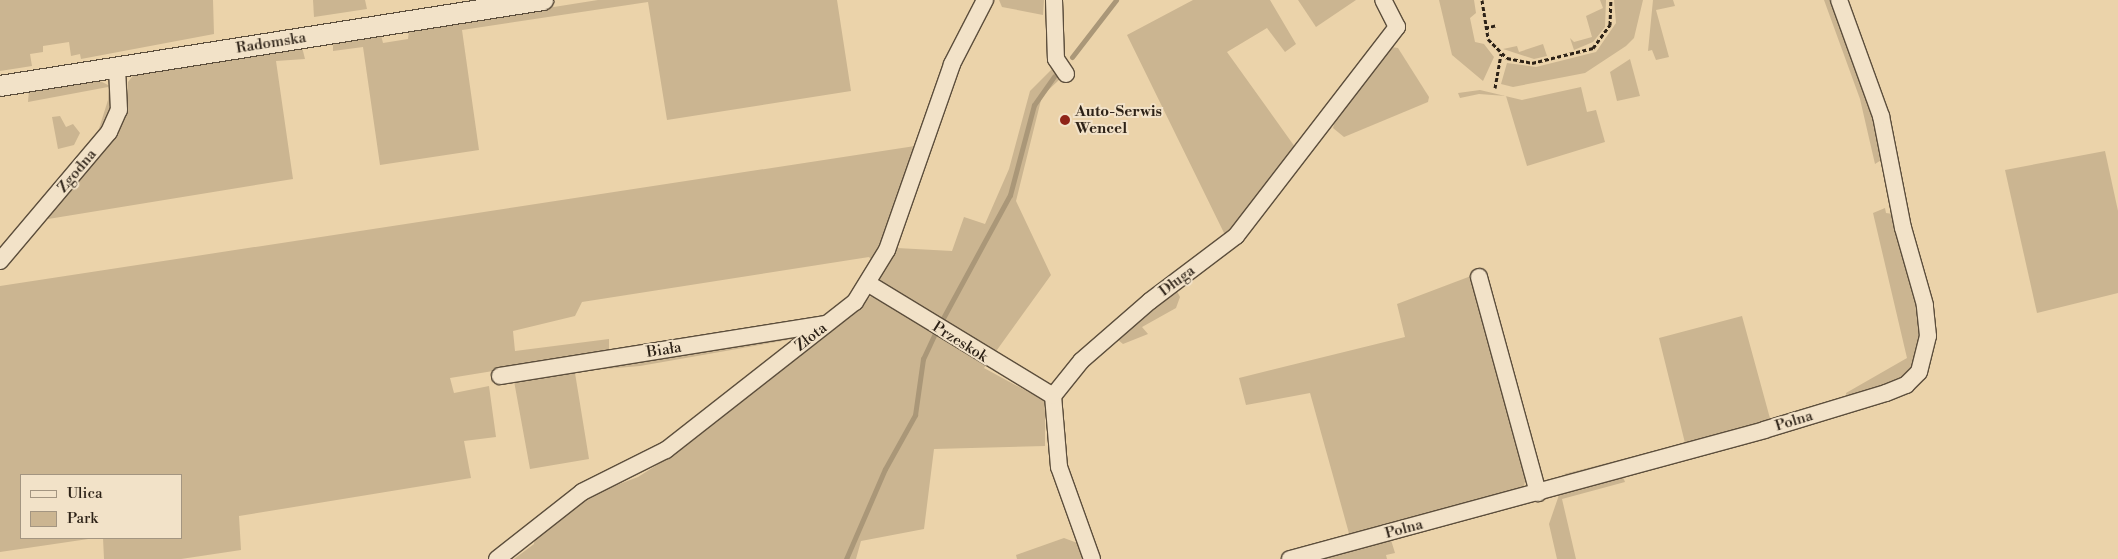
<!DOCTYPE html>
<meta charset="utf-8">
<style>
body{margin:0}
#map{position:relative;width:2118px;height:559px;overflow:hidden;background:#ebd3aa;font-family:"Libre Bodoni",serif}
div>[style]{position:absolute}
.green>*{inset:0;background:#cbb591}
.stream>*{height:5px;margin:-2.5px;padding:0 2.5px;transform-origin:2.5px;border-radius:2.5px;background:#aa9778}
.path>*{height:3px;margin-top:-1.5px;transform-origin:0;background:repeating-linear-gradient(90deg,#2d2217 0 4px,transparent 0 6.5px)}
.roads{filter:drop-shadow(1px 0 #5c4e3c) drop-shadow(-1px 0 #5c4e3c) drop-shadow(0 1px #5c4e3c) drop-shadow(0 -1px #5c4e3c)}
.minor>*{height:16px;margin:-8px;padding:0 8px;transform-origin:8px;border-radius:8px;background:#f2e2c8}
.tertiary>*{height:20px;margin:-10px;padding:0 10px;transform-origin:10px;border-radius:10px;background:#f2e2c8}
.dots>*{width:14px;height:14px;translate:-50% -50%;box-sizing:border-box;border:2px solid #f2e2c8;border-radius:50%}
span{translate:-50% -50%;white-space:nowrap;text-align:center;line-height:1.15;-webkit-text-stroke:4px #f2e2c8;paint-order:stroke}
.street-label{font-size:15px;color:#2d2217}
.poi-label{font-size:15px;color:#2d2217;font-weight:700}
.left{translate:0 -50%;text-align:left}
.legend{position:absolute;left:20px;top:474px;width:162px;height:65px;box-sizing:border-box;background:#f2e2c8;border:1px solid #a39581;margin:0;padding:6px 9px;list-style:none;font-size:15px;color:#2d2217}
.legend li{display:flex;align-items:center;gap:10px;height:25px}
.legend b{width:25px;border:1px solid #a39581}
</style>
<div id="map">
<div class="green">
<div style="clip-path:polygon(0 0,213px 0,214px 34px,81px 59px,80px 54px,71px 56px,69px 42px,43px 46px,43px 52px,30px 54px,32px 66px,0 71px)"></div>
<div style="clip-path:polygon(313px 0,365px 0,367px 9px,314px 17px)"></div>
<div style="clip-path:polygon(598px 0,837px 0,851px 91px,667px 120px,648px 2px,462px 30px,479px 150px,380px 165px,363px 47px,333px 51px,333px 42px,381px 35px,383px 43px,408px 39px,409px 30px)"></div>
<div style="clip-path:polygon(999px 0,1044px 0,1043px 15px,1002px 7px)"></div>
<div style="clip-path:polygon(1193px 0,1270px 0,1296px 44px,1285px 52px,1267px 28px,1227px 52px,1295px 147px,1352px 70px,1258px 204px,1225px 235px,1127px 35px)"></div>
<div style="clip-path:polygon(1298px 0,1356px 0,1316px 27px)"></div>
<div style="clip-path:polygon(1439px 0,1474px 0,1476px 13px,1470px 18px,1475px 42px,1484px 44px,1494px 57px,1483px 81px,1452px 55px)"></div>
<div style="clip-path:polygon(1600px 0,1606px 0,1605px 27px,1593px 42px,1574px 50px,1570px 38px,1574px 42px,1592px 37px,1586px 16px,1603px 8px)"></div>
<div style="clip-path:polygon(1614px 0,1643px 0,1634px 38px,1626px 46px,1585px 73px,1513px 87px,1501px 84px,1507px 63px,1536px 67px,1596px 52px,1616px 23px)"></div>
<div style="clip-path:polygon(1653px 0,1673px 0,1675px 6px,1656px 10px,1669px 57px,1656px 60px,1652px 50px,1648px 51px)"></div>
<div style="clip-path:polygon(1824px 0,1834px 0,1853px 47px,1886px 157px,1875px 164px,1860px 99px)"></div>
<div style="clip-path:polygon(1543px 44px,1547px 56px,1534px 59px,1503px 49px,1517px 46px,1519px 52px)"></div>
<div style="clip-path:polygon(302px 47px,305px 59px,276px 61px,293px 179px,42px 220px,123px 122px,128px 82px,135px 73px)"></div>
<div style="clip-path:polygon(1391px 47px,1398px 48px,1429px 97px,1428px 102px,1344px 137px,1333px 128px,1338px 111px)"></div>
<div style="clip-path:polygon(1630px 59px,1640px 96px,1617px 101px,1610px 72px)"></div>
<div style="clip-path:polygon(1052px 69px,1060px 79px,1042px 96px,1016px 201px,1051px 275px,984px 368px,1045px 401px,1045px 446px,934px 449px,924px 529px,861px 541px,856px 559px,514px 559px,534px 544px,535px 532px,582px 498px,638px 477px,674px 454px,853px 312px,871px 296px,897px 248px,952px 251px,964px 217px,985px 224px,1009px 169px,1030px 91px)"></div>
<div style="clip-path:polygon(96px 79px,112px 87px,112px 106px,101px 133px,27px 219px,98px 132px,108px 100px,108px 87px,28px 102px,29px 90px)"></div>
<div style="clip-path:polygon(1581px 87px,1587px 112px,1596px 110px,1605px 142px,1527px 166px,1506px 96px,1479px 94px,1460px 98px,1458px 93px,1480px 90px,1522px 100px)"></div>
<div style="clip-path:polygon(60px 116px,66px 127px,73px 124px,80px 133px,74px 145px,58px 149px,52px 117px)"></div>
<div style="clip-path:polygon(915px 146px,874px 263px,869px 257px,582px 302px,575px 316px,513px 331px,515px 351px,609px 339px,609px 352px,450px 378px,454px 393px,489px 386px,496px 437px,464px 441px,471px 478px,239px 516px,241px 550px,181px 559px,104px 559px,103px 538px,181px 538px,181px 475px,21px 475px,21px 538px,95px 538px,0 552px,0 286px)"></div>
<div style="clip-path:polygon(2105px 151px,2118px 211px,2118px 293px,2037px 313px,2005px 170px)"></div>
<div style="clip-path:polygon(1885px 208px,1886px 213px,1893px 214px,1919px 314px,1918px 359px,1899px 380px,1847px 398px,1846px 393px,1907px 358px,1873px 213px)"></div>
<div style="clip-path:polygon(1471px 276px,1526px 477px,1523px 490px,1350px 537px,1310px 393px,1246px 405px,1239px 378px,1405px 337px,1397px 304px)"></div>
<div style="clip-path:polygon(1177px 291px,1180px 297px,1176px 308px,1142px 327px,1148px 334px,1123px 344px,1118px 340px,1109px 348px,1135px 319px)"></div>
<div style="clip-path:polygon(1742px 316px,1771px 422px,1569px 479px,1564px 474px,1685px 443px,1659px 338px)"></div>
<div style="clip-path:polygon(810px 332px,805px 337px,640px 366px,593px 370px,594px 366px)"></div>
<div style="clip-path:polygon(581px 369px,575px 373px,589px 459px,530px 469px,514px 381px)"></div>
<div style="clip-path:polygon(1623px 477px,1625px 482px,1562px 499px,1576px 559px,1557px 559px,1549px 524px,1560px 492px)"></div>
<div style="clip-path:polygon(1064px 538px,1080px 544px,1088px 559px,1017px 559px,1016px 555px)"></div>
<div style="clip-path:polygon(1391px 540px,1395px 553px,1386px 555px,1387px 559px,1321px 559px)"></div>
</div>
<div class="stream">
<div style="left:1072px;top:57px;width:72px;rotate:-52.3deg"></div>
<div style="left:942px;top:320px;width:142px;rotate:-61.5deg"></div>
<div style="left:1010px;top:195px;width:93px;rotate:-75.1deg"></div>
<div style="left:1034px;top:105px;width:35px;rotate:-55deg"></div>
<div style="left:846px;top:559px;width:98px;rotate:-66.6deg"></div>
<div style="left:885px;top:469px;width:62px;rotate:-60.9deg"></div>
<div style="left:915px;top:415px;width:57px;rotate:-81.9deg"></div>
<div style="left:923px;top:359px;width:29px;rotate:-65deg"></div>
</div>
<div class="path">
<div style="left:1482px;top:0;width:39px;rotate:81deg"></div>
<div style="left:1488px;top:39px;width:27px;rotate:45deg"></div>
<div style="left:1507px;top:58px;width:25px;rotate:11deg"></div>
<div style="left:1532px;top:63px;width:63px;rotate:-13.8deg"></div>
<div style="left:1593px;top:48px;width:29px;rotate:-54deg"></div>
<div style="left:1610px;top:25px;width:25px;rotate:-88deg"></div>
<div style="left:1485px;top:28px;width:12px;rotate:-14deg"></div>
<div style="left:1495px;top:88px;width:35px;rotate:-80deg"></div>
</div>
<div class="roads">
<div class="minor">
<div style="left:1054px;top:0;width:59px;rotate:88.1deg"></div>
<div style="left:1056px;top:59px;width:18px;rotate:56deg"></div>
<div style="left:0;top:261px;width:169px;rotate:-49.8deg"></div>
<div style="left:109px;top:132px;width:24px;rotate:-66deg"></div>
<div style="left:119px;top:110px;width:42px;rotate:-92.7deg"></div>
<div style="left:1479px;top:277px;width:224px;rotate:74.7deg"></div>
<div style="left:869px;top:284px;width:215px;rotate:31.3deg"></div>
<div style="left:500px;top:376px;width:330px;rotate:-9.1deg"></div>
<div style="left:497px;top:559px;width:108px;rotate:-38.2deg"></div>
<div style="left:582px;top:492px;width:94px;rotate:-26.6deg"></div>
<div style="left:666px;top:450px;width:240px;rotate:-38.1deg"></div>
<div style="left:855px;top:302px;width:61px;rotate:-58.4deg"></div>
<div style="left:887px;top:250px;width:197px;rotate:-70.7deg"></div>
<div style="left:952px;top:64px;width:72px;rotate:-62.7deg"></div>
<div style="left:1092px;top:559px;width:98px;rotate:-109.7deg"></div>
<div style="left:1059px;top:467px;width:71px;rotate:-94.8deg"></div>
<div style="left:1053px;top:396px;width:45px;rotate:-51.3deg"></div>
<div style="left:1081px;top:361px;width:91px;rotate:-41deg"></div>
<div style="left:1150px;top:301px;width:108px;rotate:-37.1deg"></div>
<div style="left:1236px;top:236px;width:264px;rotate:-52.4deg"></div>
<div style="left:1397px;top:27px;width:30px;rotate:-117deg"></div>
<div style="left:1290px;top:559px;width:491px;rotate:-15.2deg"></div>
<div style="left:1764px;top:430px;width:127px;rotate:-16.9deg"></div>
<div style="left:1886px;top:393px;width:22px;rotate:-22deg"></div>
<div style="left:1906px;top:385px;width:18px;rotate:-45deg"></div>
<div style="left:1919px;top:372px;width:37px;rotate:-76deg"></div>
<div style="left:1928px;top:336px;width:31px;rotate:-96deg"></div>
<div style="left:1925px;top:305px;width:80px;rotate:-105.9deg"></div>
<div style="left:1903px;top:228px;width:114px;rotate:-101.1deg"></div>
<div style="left:1881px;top:116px;width:123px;rotate:-109.9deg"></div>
</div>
<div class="tertiary">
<div style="left:0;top:86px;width:550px;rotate:-9deg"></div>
</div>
</div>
<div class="dots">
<div style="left:1065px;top:120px;background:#8f2418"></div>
</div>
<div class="street-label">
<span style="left:271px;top:43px;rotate:-9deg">Radomska</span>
<span style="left:77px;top:171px;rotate:-50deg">Zgodna</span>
<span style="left:1177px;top:281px;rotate:-37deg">Długa</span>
<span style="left:811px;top:337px;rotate:-38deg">Złota</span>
<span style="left:960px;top:342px;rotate:32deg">Przeskok</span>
<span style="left:664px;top:350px;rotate:-9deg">Biała</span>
<span style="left:1794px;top:421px;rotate:-17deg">Polna</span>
<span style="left:1404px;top:529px;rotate:-15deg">Polna</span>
</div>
<div class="poi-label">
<span class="left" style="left:1075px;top:120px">Auto-Serwis<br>Wencel</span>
</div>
<ul class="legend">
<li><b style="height:6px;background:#f2e2c8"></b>Ulica</li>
<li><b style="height:14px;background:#cbb591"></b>Park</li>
</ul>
</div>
